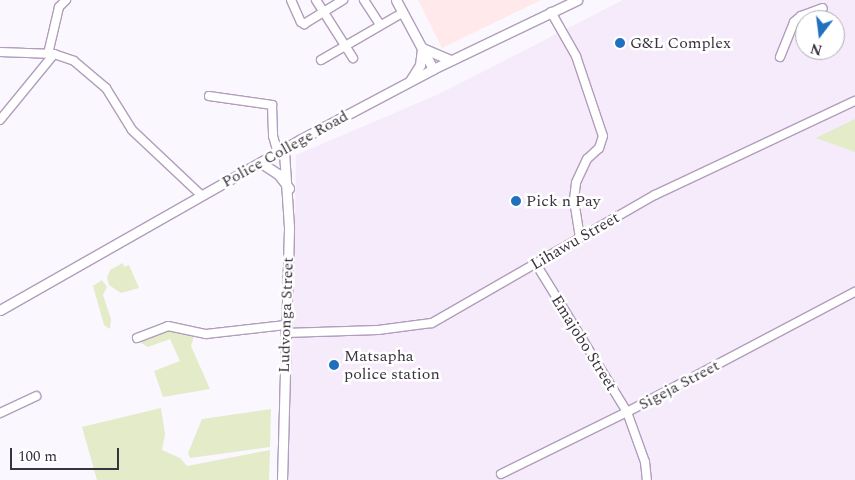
<!DOCTYPE html>
<style>
body{margin:0}
#map{position:relative;width:855px;height:480px;overflow:hidden;background:#fbf7fe;font-family:Spectral,serif}
div>[style]{position:absolute}
.commercial>*{inset:0;background:#ffe9ea}
.built>*{inset:0;background:#f5ebfb}
.green>*{inset:0;background:#e3ebc9}
.roads{filter:drop-shadow(1px 0 #b19dbc) drop-shadow(-1px 0 #b19dbc) drop-shadow(0 1px #b19dbc) drop-shadow(0 -1px #b19dbc)}
.minor>*{height:8px;margin:-4px;padding:0 4px;transform-origin:4px;border-radius:4px;background:#fff}
.tertiary>*{height:9px;margin:-4.5px;padding:0 4.5px;transform-origin:4.5px;border-radius:4.5px;background:#fff}
.dots>*{width:14px;height:14px;translate:-50% -50%;box-sizing:border-box;border:2px solid #fff;border-radius:50%}
span{translate:-50% -50%;white-space:nowrap;text-align:center;line-height:1.15;-webkit-text-stroke:5px #fff;paint-order:stroke}
.poi-label{font-size:16px;color:#3a323f}
.left{translate:0 -50%;text-align:left}
.street-label{font-size:16px;color:#3a323f}
.north{position:absolute;left:795px;top:10px;width:50px;height:50px;box-sizing:border-box;background:#fff;border:1px solid #b0adb2;border-radius:50%;rotate:195deg;font-size:14px;font-weight:700;line-height:20px;text-align:center;color:#3a323f}
.north::after{content:'';display:block;margin:auto;width:18px;height:22px;background:#2070bf;clip-path:polygon(50% 0,100% 100%,50% 72%,0 100%)}
.scale{position:absolute;left:10px;top:448px;width:109px;height:22px;box-sizing:border-box;border:2px solid #3a323f;border-top:0;padding-left:6px;font-size:15px;line-height:18px;white-space:nowrap;color:#3a323f;-webkit-text-stroke:4px #fff;paint-order:stroke}
</style>
<div id="map">
<div class="commercial">
<div style="clip-path:polygon(418px 0,541px 0,442px 48px)"></div>
</div>
<div class="built">
<div style="clip-path:polygon(evenodd,623px 0,855px 0,855px 480px,283px 480px,294px 299px,296px 155px,439px 94px,623px 0,805px 20px,835px 20px,835px 50px,805px 50px,805px 20px)"></div>
</div>
<div class="green">
<div style="clip-path:polygon(855px 119px,855px 152px,816px 138px)"></div>
<div style="clip-path:polygon(123px 263px,124px 267px,129px 265px,139px 288px,121px 293px,109px 285px,107px 278px,110px 270px)"></div>
<div style="clip-path:polygon(102px 280px,107px 287px,103px 295px,111px 319px,110px 329px,104px 325px,93px 286px)"></div>
<div style="clip-path:polygon(163px 329px,195px 333px,191px 346px,210px 389px,163px 397px,154px 371px,180px 361px,170px 339px,148px 347px,141px 343px,144px 338px)"></div>
<div style="clip-path:polygon(161px 408px,165px 434px,162px 450px,180px 458px,187px 466px,270px 450px,269px 480px,97px 480px,82px 427px)"></div>
<div style="clip-path:polygon(271px 409px,270px 447px,190px 458px,188px 453px,202px 419px)"></div>
</div>
<div class="roads">
<div class="minor">
<div style="left:291px;top:0;width:24px;rotate:66deg"></div>
<div style="left:301px;top:22px;width:4px;rotate:34deg"></div>
<div style="left:304px;top:24px;width:46px;rotate:-31.6deg"></div>
<div style="left:316px;top:0;width:69px;rotate:57.5deg"></div>
<div style="left:364px;top:0;width:30px;rotate:57deg"></div>
<div style="left:551px;top:12px;width:51px;rotate:60.4deg"></div>
<div style="left:576px;top:56px;width:84px;rotate:71.4deg"></div>
<div style="left:603px;top:136px;width:13px;rotate:108deg"></div>
<div style="left:599px;top:148px;width:16px;rotate:137deg"></div>
<div style="left:587px;top:159px;width:26px;rotate:115deg"></div>
<div style="left:576px;top:183px;width:17px;rotate:97deg"></div>
<div style="left:574px;top:200px;width:38px;rotate:81deg"></div>
<div style="left:0;top:52px;width:54px;rotate:2.1deg"></div>
<div style="left:54px;top:54px;width:21px;rotate:19deg"></div>
<div style="left:74px;top:61px;width:42px;rotate:40.2deg"></div>
<div style="left:106px;top:88px;width:49px;rotate:58.2deg"></div>
<div style="left:132px;top:130px;width:95px;rotate:43.3deg"></div>
<div style="left:48px;top:54px;width:48px;rotate:-76.8deg"></div>
<div style="left:59px;top:7px;width:10px;rotate:-45deg"></div>
<div style="left:780px;top:57px;width:38px;rotate:-68deg"></div>
<div style="left:794px;top:22px;width:9px;rotate:-41deg"></div>
<div style="left:801px;top:16px;width:23px;rotate:-20deg"></div>
<div style="left:321px;top:60px;width:94px;rotate:-30.1deg"></div>
<div style="left:209px;top:96px;width:64px;rotate:8.1deg"></div>
<div style="left:272px;top:105px;width:31px;rotate:88deg"></div>
<div style="left:273px;top:136px;width:19px;rotate:74deg"></div>
<div style="left:0;top:120px;width:85px;rotate:-50.7deg"></div>
<div style="left:536px;top:264px;width:174px;rotate:58.4deg"></div>
<div style="left:627px;top:412px;width:53px;rotate:70.2deg"></div>
<div style="left:645px;top:462px;width:18px;rotate:84deg"></div>
<div style="left:285px;top:333px;width:93px;rotate:-1.8deg"></div>
<div style="left:378px;top:330px;width:54px;rotate:-7.4deg"></div>
<div style="left:432px;top:323px;width:257px;rotate:-29.9deg"></div>
<div style="left:655px;top:195px;width:221px;rotate:-25.2deg"></div>
<div style="left:137px;top:338px;width:33px;rotate:-21deg"></div>
<div style="left:168px;top:326px;width:39px;rotate:12deg"></div>
<div style="left:206px;top:334px;width:80px;rotate:-6.5deg"></div>
<div style="left:0;top:413px;width:40px;rotate:-25deg"></div>
<div style="left:501px;top:474px;width:140px;rotate:-26.2deg"></div>
<div style="left:627px;top:412px;width:258px;rotate:-27.8deg"></div>
</div>
<div class="tertiary">
<div style="left:396px;top:0;width:78px;rotate:61.8deg"></div>
<div style="left:410px;top:81px;width:19px;rotate:-58deg"></div>
<div style="left:420px;top:65px;width:17px;rotate:-83deg"></div>
<div style="left:422px;top:48px;width:30px;rotate:23deg"></div>
<div style="left:261px;top:163px;width:20px;rotate:33deg"></div>
<div style="left:278px;top:174px;width:18px;rotate:52deg"></div>
<div style="left:0;top:310px;width:346px;rotate:-29.6deg"></div>
<div style="left:301px;top:139px;width:149px;rotate:-27.9deg"></div>
<div style="left:433px;top:69px;width:160px;rotate:-25.6deg"></div>
<div style="left:282px;top:480px;width:253px;rotate:-88.4deg"></div>
<div style="left:289px;top:227px;width:76px;rotate:-93.8deg"></div>
</div>
</div>
<div class="dots">
<div style="left:620px;top:43px;background:#2070bf"></div>
<div style="left:516px;top:201px;background:#2070bf"></div>
<div style="left:334px;top:365px;background:#2070bf"></div>
</div>
<div class="poi-label">
<span class="left" style="left:630px;top:43px">G&amp;L Complex</span>
<span class="left" style="left:526px;top:201px">Pick n Pay</span>
<span class="left" style="left:344px;top:365px">Matsapha<br>police station</span>
</div>
<div class="street-label">
<span style="left:285px;top:149px;rotate:-29deg">Police College Road</span>
<span style="left:575px;top:241px;rotate:-30deg">Lihawu Street</span>
<span style="left:286px;top:315px;rotate:-88deg">Ludvonga Street</span>
<span style="left:584px;top:343px;rotate:58deg">Emajobo Street</span>
<span style="left:679px;top:385px;rotate:-28deg">Sigeja Street</span>
</div>
<div class="north">N</div>
<div class="scale">100 m</div>
</div>
